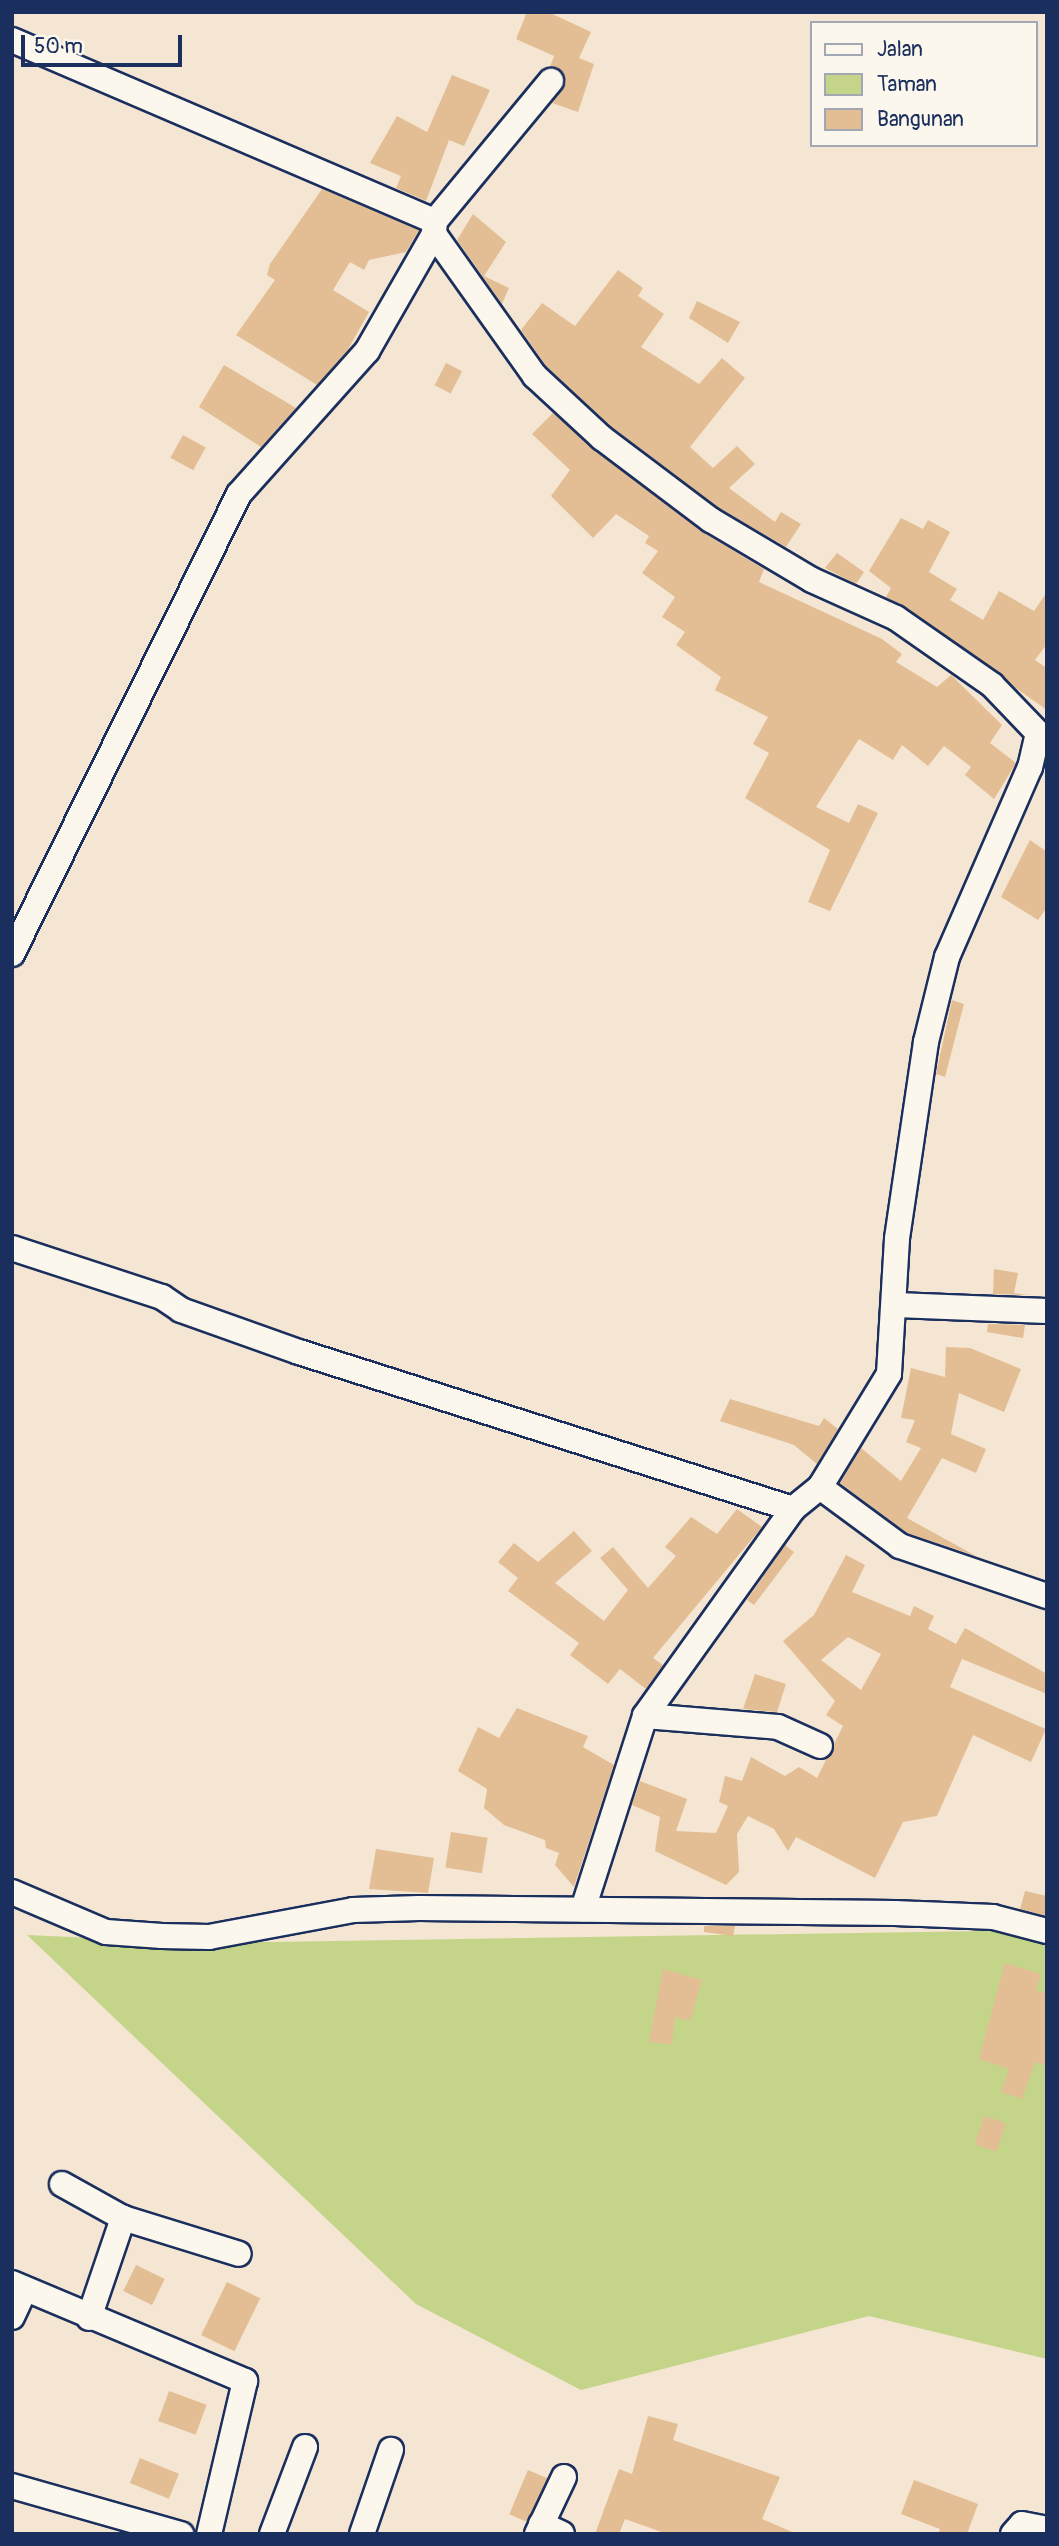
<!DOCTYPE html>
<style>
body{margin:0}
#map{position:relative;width:1059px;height:2546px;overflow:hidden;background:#f4e6d2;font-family:Pangolin,sans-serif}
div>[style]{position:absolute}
.green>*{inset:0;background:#c4d488}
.building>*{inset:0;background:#e3be94;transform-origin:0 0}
.roads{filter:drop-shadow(2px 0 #1b2f5e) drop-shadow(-2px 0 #1b2f5e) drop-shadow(0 2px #1b2f5e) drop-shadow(0 -2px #1b2f5e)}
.minor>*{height:24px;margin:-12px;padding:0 12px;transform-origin:12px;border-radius:12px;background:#fbf7ec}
span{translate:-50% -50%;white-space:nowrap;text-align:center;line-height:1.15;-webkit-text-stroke:7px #fbf7ec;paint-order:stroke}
.frame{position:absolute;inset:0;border:14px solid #1b2f5e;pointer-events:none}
.legend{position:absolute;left:810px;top:21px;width:228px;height:126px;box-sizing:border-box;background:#fbf7ec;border:2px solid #a1a7b3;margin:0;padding:9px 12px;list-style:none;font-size:21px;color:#1b2f5e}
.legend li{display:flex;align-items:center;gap:14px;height:35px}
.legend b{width:35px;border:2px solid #a1a7b3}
.scale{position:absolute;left:21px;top:35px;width:161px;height:32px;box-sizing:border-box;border:4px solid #1b2f5e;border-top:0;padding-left:9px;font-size:21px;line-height:24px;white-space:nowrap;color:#1b2f5e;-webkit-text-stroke:5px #fbf7ec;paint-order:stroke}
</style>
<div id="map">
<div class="green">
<div style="clip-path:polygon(1047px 1930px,1047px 2359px,869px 2316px,581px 2390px,416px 2304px,27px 1935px,201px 1943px)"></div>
</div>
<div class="building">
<div style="clip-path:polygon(527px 12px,548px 12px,591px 32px,579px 58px,594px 64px,578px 112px,552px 103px,566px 83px,561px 70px,550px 67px,554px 56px,516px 39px)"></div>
<div style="clip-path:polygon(452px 75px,490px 90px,464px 146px,449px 140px,426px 201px,396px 188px,401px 176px,370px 163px,397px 116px,427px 132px)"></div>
<div style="clip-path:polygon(322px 189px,419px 230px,406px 252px,369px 260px,364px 270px,350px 262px,333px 290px,369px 312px,347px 351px,317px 385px,236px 335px,275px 280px,267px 275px,270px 264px)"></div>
<div style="clip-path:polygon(473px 214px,506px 242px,484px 276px,509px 288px,502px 304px,457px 240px)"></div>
<div style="clip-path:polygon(618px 270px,643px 288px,638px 296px,664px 314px,641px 347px,699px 384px,722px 358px,745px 378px,690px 447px,713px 468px,737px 446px,755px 464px,729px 488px,775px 522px,781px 512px,801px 524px,786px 547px,719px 508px,612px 427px,546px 366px,521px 330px,542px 303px,575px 326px)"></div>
<div style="clip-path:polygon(697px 301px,740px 322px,728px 343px,689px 318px)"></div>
<div style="left:446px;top:363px;width:18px;height:25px;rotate:27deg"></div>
<div style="clip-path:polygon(224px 365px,296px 408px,261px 447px,199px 407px)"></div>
<div style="clip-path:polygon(553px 413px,702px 532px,764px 569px,759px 582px,882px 639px,902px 654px,896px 662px,937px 687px,951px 675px,1002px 725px,990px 743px,1016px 763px,994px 799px,965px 775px,971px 767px,944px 746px,928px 766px,902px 745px,893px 760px,859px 739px,816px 807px,849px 823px,858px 804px,878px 813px,830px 911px,808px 902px,830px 850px,745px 798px,769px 753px,753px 744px,768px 717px,715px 690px,721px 677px,676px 645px,685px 632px,662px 617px,675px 597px,642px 573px,658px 551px,645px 543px,649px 536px,616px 514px,593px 538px,551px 496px,570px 470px,532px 434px)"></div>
<div style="left:183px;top:435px;width:26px;height:26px;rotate:29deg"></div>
<div style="clip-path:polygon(901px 518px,923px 529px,928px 520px,950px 532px,929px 572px,957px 589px,950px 600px,983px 620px,999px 591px,1034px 611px,1047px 592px,1047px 644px,1035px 660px,1047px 668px,1047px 710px,886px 597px,891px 588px,869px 571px)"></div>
<div style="clip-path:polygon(837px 553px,864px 572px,856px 584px,825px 568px)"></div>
<div style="clip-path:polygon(1030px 840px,1047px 852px,1047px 907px,1038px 920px,1001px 897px)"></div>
<div style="clip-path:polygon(952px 1000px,964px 1004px,945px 1077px,936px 1074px)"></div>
<div style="clip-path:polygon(994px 1269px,1018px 1273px,1014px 1293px,1029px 1295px,993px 1294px)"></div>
<div style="clip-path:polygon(988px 1324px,1025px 1325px,1023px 1338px,987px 1332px)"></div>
<div style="clip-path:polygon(946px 1347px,970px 1348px,1021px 1369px,1004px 1412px,959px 1393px,951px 1434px,986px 1449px,976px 1473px,942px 1458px,907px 1518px,976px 1556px,907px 1533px,840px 1483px,861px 1448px,901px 1481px,921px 1448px,906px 1442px,915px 1420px,901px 1418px,911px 1368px,945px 1377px)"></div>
<div style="clip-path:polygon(730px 1399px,819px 1426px,824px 1418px,838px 1429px,817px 1464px,794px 1445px,720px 1421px)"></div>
<div style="clip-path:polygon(737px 1509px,762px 1527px,653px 1658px,663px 1665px,646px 1689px,620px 1669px,608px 1684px,570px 1655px,579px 1643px,508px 1591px,518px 1578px,498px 1562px,514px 1543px,538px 1562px,574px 1531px,592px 1551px,555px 1583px,604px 1621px,628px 1590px,600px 1558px,613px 1547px,648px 1588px,676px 1556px,665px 1547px,691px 1517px,717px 1534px)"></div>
<div style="clip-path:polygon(785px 1545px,794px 1552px,754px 1605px,747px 1600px)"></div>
<div style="clip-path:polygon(evenodd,846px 1555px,865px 1565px,852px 1592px,910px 1616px,914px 1606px,934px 1616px,928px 1629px,956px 1644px,965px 1628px,1047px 1674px,1047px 1694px,962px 1659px,950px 1687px,1046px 1729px,1031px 1762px,973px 1735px,937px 1816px,903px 1822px,875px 1878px,796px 1837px,788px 1851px,774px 1829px,748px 1816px,737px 1834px,739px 1872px,726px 1885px,655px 1851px,660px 1817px,632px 1805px,640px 1781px,687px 1799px,676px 1831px,716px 1833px,728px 1806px,719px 1802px,725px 1776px,742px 1781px,751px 1757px,785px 1776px,799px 1767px,817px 1778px,843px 1726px,826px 1715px,835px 1701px,783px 1641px,814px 1615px,846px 1555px,848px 1637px,881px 1654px,861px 1690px,821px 1660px,848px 1637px)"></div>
<div style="clip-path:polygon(755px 1674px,786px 1684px,777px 1712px,743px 1709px)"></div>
<div style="clip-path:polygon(517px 1708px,588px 1736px,583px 1747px,614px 1765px,574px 1887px,555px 1865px,559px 1853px,546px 1848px,545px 1840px,504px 1825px,484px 1808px,487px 1789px,458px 1771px,478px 1727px,499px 1738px)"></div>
<div style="left:451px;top:1832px;width:37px;height:36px;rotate:9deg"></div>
<div style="clip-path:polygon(376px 1849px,434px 1858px,428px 1893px,369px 1889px)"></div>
<div style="clip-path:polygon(1025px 1891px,1047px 1896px,1047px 1916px,1020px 1909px)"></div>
<div style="clip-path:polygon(704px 1926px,735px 1926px,733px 1936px,704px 1932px)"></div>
<div style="clip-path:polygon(1005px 1963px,1041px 1974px,1036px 1991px,1047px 1992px,1047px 2066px,1035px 2062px,1022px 2099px,1001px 2092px,1009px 2069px,979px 2059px)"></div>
<div style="clip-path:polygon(663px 1969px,702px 1980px,690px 2021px,675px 2017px,672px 2044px,649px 2042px)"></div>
<div style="left:984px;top:2116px;width:23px;height:30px;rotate:18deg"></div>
<div style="left:136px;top:2265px;width:32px;height:29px;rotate:26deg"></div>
<div style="left:227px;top:2282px;width:37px;height:59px;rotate:26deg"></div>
<div style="left:169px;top:2391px;width:40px;height:32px;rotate:20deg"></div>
<div style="clip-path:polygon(648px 2416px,678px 2424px,673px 2440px,780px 2477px,762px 2519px,797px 2534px,667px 2534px,625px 2519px,619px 2534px,595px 2534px,619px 2469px,632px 2474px)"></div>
<div style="left:140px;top:2458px;width:42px;height:27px;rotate:22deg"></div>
<div style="left:528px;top:2470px;width:21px;height:48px;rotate:23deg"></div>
<div style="clip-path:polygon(914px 2480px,978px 2504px,967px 2534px,938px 2534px,940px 2529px,901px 2514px)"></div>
</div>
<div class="roads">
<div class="minor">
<div style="left:12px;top:40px;width:460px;rotate:23.2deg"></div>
<div style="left:434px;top:234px;width:174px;rotate:54.6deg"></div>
<div style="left:535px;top:376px;width:91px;rotate:42.8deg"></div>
<div style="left:602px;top:438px;width:136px;rotate:37deg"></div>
<div style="left:711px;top:520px;width:117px;rotate:30.7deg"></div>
<div style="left:812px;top:580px;width:92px;rotate:24.3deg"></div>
<div style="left:896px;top:618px;width:117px;rotate:34.9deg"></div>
<div style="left:992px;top:685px;width:66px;rotate:46.2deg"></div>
<div style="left:1038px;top:733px;width:35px;rotate:103deg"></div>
<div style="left:1030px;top:767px;width:207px;rotate:113.6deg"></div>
<div style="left:947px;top:957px;width:88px;rotate:103.9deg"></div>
<div style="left:926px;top:1042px;width:199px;rotate:98.4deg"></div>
<div style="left:897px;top:1239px;width:135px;rotate:93.4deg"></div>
<div style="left:889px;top:1374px;width:132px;rotate:121.4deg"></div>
<div style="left:820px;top:1487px;width:35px;rotate:141deg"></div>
<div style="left:793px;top:1509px;width:254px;rotate:125.6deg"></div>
<div style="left:645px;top:1716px;width:203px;rotate:107.8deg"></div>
<div style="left:12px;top:954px;width:513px;rotate:-63.73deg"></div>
<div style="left:239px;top:494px;width:192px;rotate:-48.2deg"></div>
<div style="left:367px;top:351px;width:135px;rotate:-60.2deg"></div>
<div style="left:434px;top:234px;width:13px;rotate:-86deg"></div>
<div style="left:435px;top:221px;width:182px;rotate:-50.4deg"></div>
<div style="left:12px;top:1248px;width:158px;rotate:18.1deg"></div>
<div style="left:162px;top:1297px;width:23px;rotate:34deg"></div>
<div style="left:181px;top:1310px;width:125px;rotate:19.6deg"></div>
<div style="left:299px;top:1352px;width:518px;rotate:17.63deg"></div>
<div style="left:896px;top:1305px;width:151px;rotate:2.3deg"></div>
<div style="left:820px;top:1487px;width:99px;rotate:36.4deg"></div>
<div style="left:900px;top:1546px;width:155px;rotate:18.8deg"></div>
<div style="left:645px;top:1716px;width:133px;rotate:4.7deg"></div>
<div style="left:778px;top:1727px;width:46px;rotate:24.3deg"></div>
<div style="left:12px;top:1892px;width:102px;rotate:23.1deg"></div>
<div style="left:106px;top:1932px;width:56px;rotate:4.1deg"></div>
<div style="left:162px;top:1936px;width:47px;rotate:1.2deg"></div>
<div style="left:209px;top:1937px;width:147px;rotate:-10.6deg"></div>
<div style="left:353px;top:1910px;width:66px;rotate:-1.7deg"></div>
<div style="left:419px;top:1908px;width:476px;rotate:0.6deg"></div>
<div style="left:895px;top:1913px;width:98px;rotate:2.3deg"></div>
<div style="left:993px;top:1917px;width:56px;rotate:14.5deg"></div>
<div style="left:62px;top:2184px;width:70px;rotate:29.1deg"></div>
<div style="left:12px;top:2283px;width:253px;rotate:22.8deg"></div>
<div style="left:245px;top:2381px;width:157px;rotate:103.2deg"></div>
<div style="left:12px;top:2317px;width:29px;rotate:-65deg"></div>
<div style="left:89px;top:2318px;width:106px;rotate:-71.2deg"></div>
<div style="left:123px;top:2218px;width:121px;rotate:17.2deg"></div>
<div style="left:12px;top:2486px;width:176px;rotate:15.9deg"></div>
<div style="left:541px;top:2524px;width:23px;rotate:25deg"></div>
<div style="left:272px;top:2534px;width:93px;rotate:-69.2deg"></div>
<div style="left:362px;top:2534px;width:89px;rotate:-71deg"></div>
<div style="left:537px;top:2534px;width:63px;rotate:-64.7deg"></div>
<div style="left:1013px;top:2534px;width:13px;rotate:-48deg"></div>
<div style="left:1022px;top:2524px;width:25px;rotate:11deg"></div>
</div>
</div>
<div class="frame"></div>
<ul class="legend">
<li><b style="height:9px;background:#fbf7ec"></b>Jalan</li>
<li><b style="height:19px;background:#c4d488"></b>Taman</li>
<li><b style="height:19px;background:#e3be94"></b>Bangunan</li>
</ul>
<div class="scale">50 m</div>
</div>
